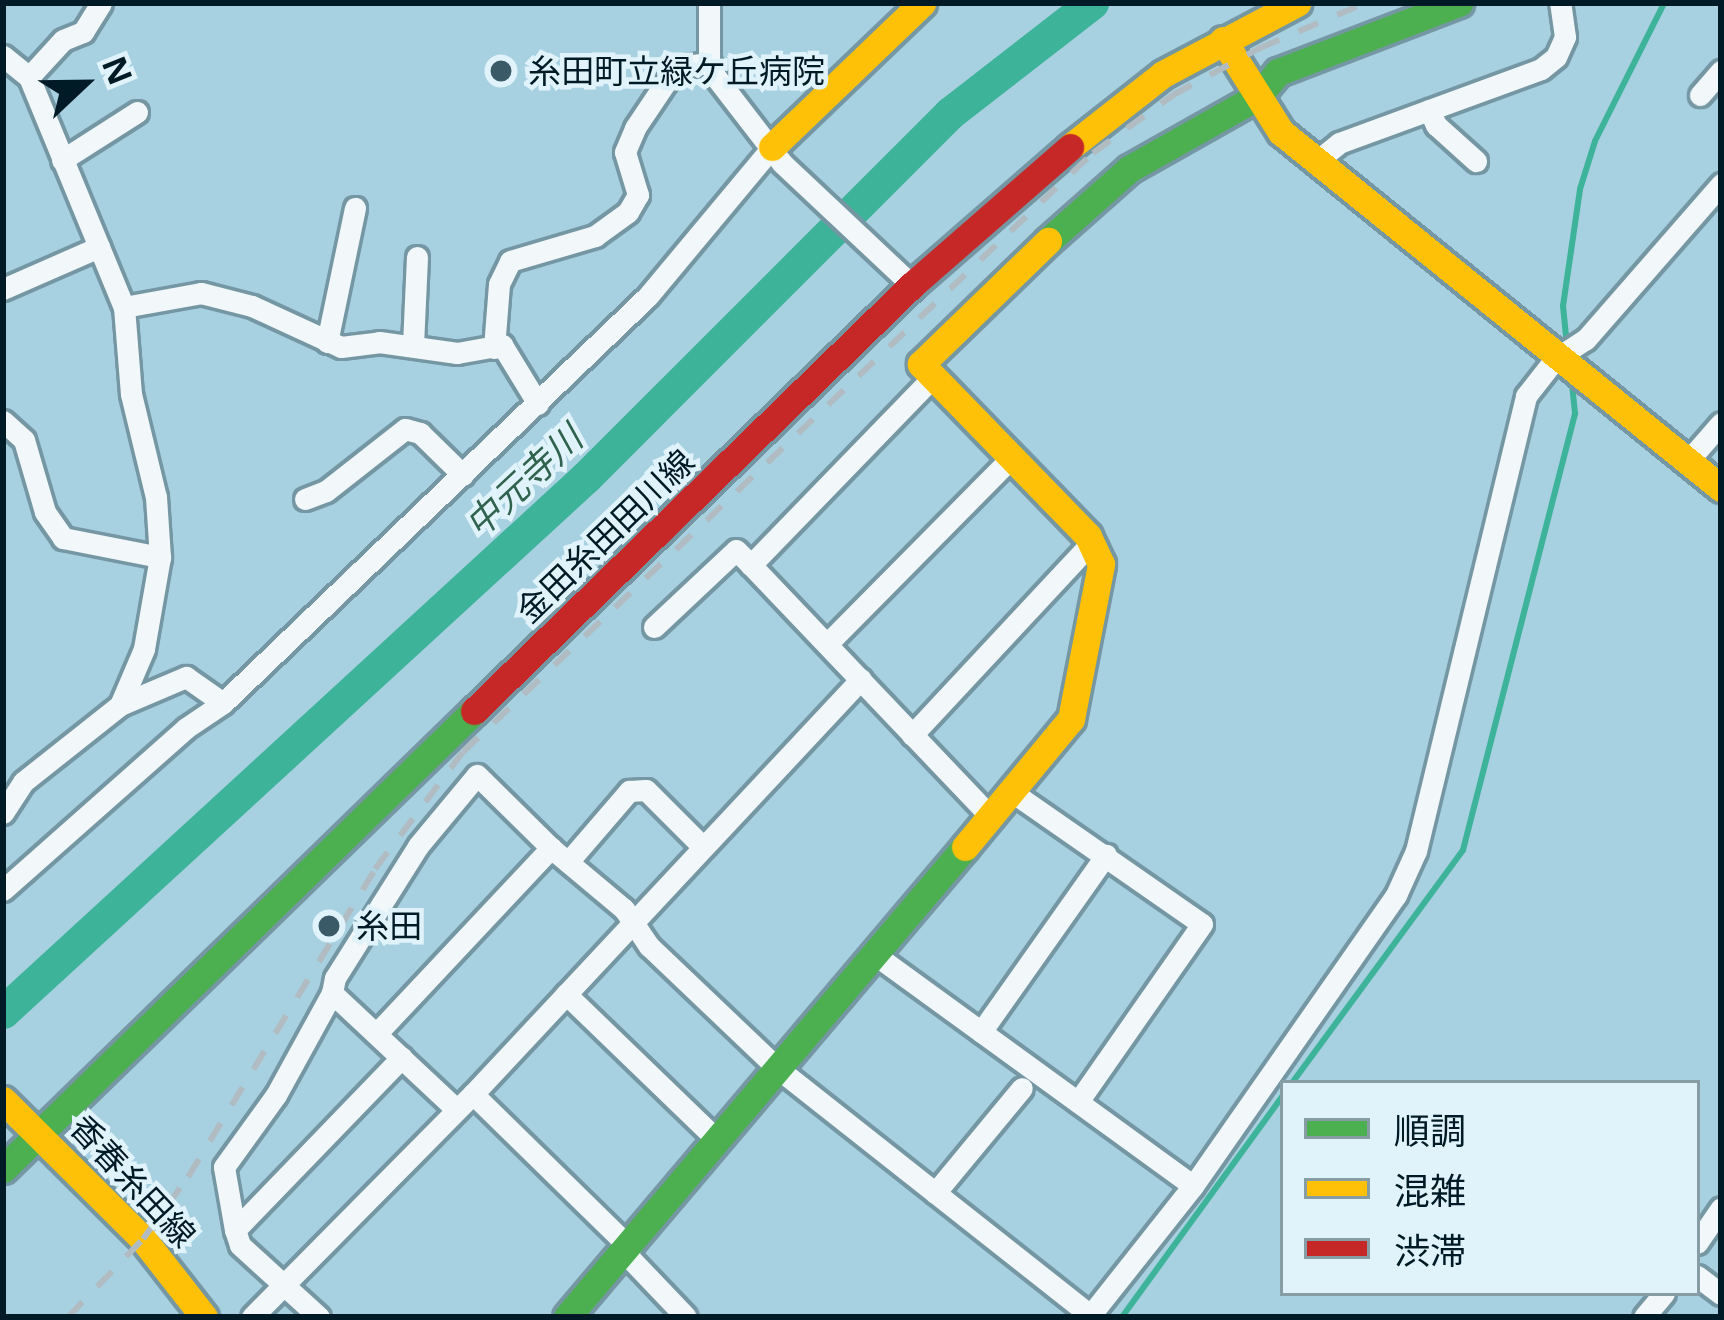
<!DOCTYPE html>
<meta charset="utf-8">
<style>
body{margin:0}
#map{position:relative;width:1724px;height:1320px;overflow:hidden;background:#a7d0e1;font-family:"Noto Sans","Noto Sans JP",sans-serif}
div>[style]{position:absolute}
.stream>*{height:6px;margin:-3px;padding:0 3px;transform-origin:3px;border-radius:3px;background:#3db399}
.river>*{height:33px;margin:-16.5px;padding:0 16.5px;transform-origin:16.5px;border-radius:16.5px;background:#3db399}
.roads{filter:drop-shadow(3px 0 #7597a3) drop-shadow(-3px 0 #7597a3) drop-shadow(0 3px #7597a3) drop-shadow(0 -3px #7597a3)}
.street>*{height:21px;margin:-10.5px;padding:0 10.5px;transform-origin:10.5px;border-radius:10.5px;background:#f2f8fa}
.fast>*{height:27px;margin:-13.5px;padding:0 13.5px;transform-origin:13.5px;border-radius:13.5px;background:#4caf50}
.slow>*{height:27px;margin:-13.5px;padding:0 13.5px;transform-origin:13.5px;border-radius:13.5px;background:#ffc107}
.jam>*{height:27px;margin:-13.5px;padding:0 13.5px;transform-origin:13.5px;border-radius:13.5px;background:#c62828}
.rail>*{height:6px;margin-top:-3px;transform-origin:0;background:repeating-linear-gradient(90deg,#b0bcc1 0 21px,transparent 0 42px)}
.dots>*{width:33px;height:33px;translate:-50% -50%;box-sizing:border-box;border:6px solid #e1f3fa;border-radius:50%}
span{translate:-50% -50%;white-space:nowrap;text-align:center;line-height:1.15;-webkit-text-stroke:9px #e1f3fa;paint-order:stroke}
.poi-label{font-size:33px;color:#001b26}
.left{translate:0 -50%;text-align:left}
.street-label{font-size:33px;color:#001b26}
.water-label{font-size:36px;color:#30634e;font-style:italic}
.frame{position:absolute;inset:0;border:6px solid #001b26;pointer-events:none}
.legend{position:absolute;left:1280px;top:1080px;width:420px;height:216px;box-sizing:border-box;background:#e1f3fa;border:3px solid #879da5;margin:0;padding:15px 21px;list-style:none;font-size:36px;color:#001b26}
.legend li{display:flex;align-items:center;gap:24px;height:60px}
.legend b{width:60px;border:3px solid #879da5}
.north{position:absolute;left:24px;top:24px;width:120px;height:120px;-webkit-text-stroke:9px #e1f3fa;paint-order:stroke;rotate:68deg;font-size:33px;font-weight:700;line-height:48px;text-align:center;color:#001b26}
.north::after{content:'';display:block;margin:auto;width:42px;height:54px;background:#001b26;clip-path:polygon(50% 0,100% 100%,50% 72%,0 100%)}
</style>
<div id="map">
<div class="stream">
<div style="left:1567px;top:346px;width:40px;rotate:-95.7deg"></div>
<div style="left:1563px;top:306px;width:118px;rotate:-81.7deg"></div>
<div style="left:1580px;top:189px;width:50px;rotate:-72.6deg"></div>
<div style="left:1595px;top:141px;width:154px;rotate:-63.4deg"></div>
<div style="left:1292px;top:1083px;width:289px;rotate:-53.7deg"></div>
<div style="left:1463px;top:850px;width:451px;rotate:-75.6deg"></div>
<div style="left:1575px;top:413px;width:30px;rotate:-96deg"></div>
<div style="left:1122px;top:1317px;width:274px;rotate:-54deg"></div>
</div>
<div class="river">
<div style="left:3px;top:1012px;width:791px;rotate:-42.54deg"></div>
<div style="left:586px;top:477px;width:515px;rotate:-45deg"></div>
<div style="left:950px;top:113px;width:180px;rotate:-37.8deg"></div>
</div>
<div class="roads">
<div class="street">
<div style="left:709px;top:3px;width:57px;rotate:90deg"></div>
<div style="left:709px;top:60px;width:17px;rotate:69deg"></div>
<div style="left:715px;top:76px;width:110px;rotate:52.4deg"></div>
<div style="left:782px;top:163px;width:178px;rotate:43.2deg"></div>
<div style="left:3px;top:56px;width:33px;rotate:39deg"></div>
<div style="left:29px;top:77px;width:249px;rotate:67.6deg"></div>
<div style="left:124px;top:307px;width:87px;rotate:85.4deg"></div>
<div style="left:131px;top:394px;width:106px;rotate:76.4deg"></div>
<div style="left:156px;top:497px;width:60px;rotate:86.2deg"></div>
<div style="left:160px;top:557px;width:93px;rotate:99.9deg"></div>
<div style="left:144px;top:649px;width:61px;rotate:113.2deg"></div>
<div style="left:29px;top:77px;width:50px;rotate:-47.4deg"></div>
<div style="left:63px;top:40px;width:22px;rotate:-22deg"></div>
<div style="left:83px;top:32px;width:34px;rotate:-58deg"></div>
<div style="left:1700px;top:95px;width:32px;rotate:-49deg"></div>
<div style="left:1429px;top:110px;width:17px;rotate:65deg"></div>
<div style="left:1436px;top:125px;width:54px;rotate:42deg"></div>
<div style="left:62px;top:160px;width:89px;rotate:-32.6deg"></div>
<div style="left:1317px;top:161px;width:28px;rotate:-39deg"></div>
<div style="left:1339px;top:143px;width:215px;rotate:-20.1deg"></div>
<div style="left:1541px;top:69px;width:19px;rotate:-39deg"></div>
<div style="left:1556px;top:57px;width:22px;rotate:-66deg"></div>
<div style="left:1565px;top:37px;width:34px;rotate:-98deg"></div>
<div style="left:3px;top:289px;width:105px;rotate:-23.6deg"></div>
<div style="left:124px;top:307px;width:78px;rotate:-10.3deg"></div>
<div style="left:201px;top:293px;width:53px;rotate:14.3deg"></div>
<div style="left:252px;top:306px;width:98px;rotate:24.7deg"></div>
<div style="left:341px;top:347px;width:38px;rotate:-7deg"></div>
<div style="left:379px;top:342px;width:79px;rotate:8deg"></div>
<div style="left:457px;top:353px;width:46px;rotate:-10.1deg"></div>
<div style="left:502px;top:345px;width:69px;rotate:58.6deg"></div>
<div style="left:327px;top:342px;width:137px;rotate:-78.2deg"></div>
<div style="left:413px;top:345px;width:88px;rotate:-87.4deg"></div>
<div style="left:494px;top:348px;width:64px;rotate:-85.5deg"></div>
<div style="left:499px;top:284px;width:25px;rotate:-64deg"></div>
<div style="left:510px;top:261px;width:89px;rotate:-16.4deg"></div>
<div style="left:595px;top:236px;width:41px;rotate:-36deg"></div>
<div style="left:628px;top:212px;width:20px;rotate:-60deg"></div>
<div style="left:638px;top:195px;width:45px;rotate:-106.8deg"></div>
<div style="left:625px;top:152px;width:26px;rotate:-67deg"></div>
<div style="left:635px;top:128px;width:73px;rotate:-56.1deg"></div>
<div style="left:676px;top:67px;width:34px;rotate:-7deg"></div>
<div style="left:933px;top:377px;width:262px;rotate:134.1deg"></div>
<div style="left:751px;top:565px;width:348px;rotate:46.4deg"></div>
<div style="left:3px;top:421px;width:28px;rotate:42deg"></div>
<div style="left:24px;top:440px;width:75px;rotate:73.7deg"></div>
<div style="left:45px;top:512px;width:32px;rotate:55deg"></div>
<div style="left:63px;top:538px;width:99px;rotate:11.1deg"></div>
<div style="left:1688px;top:461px;width:50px;rotate:-49deg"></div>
<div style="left:305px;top:499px;width:22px;rotate:-21deg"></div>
<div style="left:326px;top:491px;width:100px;rotate:-38.1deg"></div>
<div style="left:405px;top:429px;width:16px;rotate:15deg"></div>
<div style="left:420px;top:433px;width:60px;rotate:44.3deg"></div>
<div style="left:654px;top:627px;width:112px;rotate:-43.2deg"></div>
<div style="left:736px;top:550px;width:21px;rotate:45deg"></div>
<div style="left:828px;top:643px;width:259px;rotate:-45.3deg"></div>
<div style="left:912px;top:735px;width:262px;rotate:-47deg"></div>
<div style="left:1012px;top:792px;width:231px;rotate:34.8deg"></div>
<div style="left:1202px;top:924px;width:217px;rotate:124.9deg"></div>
<div style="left:3px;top:813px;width:37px;rotate:-57deg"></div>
<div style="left:23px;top:782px;width:124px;rotate:-38.4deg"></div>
<div style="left:120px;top:705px;width:72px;rotate:-23deg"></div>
<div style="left:186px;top:677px;width:45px;rotate:35.1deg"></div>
<div style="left:223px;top:703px;width:588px;rotate:-43.76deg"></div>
<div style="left:648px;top:296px;width:194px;rotate:-50.2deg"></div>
<div style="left:568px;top:862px;width:94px;rotate:-49.3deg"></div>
<div style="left:629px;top:791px;width:17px;rotate:-3deg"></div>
<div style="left:646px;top:790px;width:81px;rotate:45deg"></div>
<div style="left:3px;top:890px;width:244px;rotate:-41.5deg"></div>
<div style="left:186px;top:728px;width:45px;rotate:-34deg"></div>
<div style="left:874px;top:954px;width:394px;rotate:36deg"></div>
<div style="left:566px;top:994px;width:210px;rotate:44deg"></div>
<div style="left:378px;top:1032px;width:253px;rotate:-46.8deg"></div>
<div style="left:551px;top:848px;width:95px;rotate:39.9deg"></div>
<div style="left:624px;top:909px;width:45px;rotate:56deg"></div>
<div style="left:649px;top:946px;width:175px;rotate:43.6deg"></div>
<div style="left:776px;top:1067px;width:403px;rotate:38.3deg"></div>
<div style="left:981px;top:1032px;width:217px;rotate:-54.8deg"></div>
<div style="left:473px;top:1094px;width:220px;rotate:44.4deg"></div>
<div style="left:456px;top:1109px;width:170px;rotate:-136.9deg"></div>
<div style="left:332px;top:993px;width:15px;rotate:-79deg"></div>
<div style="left:335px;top:978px;width:156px;rotate:-57.8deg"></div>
<div style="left:418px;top:846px;width:92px;rotate:-50.3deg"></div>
<div style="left:477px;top:775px;width:104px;rotate:44.6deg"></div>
<div style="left:935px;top:1193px;width:136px;rotate:-50.4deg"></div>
<div style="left:235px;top:1230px;width:64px;rotate:-99.9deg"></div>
<div style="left:224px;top:1167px;width:89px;rotate:-54.2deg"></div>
<div style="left:276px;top:1095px;width:116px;rotate:-61.2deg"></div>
<div style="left:1697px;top:1243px;width:42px;rotate:-55.6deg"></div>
<div style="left:625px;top:1253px;width:88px;rotate:46.4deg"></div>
<div style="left:1697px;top:1276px;width:30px;rotate:37deg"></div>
<div style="left:252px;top:1317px;width:314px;rotate:-45.3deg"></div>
<div style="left:473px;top:1094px;width:568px;rotate:-46.93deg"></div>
<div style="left:319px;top:1317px;width:107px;rotate:-137.7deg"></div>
<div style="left:240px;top:1245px;width:16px;rotate:-108deg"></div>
<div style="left:235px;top:1230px;width:240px;rotate:-46deg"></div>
<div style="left:1089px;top:1317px;width:167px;rotate:-51.6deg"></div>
<div style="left:1193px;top:1186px;width:355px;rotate:-55.1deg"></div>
<div style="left:1396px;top:895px;width:48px;rotate:-65.6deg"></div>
<div style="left:1416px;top:851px;width:468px;rotate:-76.4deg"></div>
<div style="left:1526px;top:396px;width:47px;rotate:-51.9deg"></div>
<div style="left:1555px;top:359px;width:37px;rotate:-33deg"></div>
<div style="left:1586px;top:339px;width:206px;rotate:-48.9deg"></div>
<div style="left:1644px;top:1317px;width:31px;rotate:-50deg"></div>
</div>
<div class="fast">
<div style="left:1048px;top:241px;width:108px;rotate:-41.6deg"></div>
<div style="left:1129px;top:169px;width:147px;rotate:-29.4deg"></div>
<div style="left:1257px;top:97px;width:33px;rotate:-50deg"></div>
<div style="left:1278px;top:72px;width:194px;rotate:-20.9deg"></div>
<div style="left:3px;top:1169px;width:657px;rotate:-44.2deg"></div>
<div style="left:567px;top:1317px;width:616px;rotate:-49.74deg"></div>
</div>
<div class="slow">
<div style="left:1223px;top:40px;width:109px;rotate:57.8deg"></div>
<div style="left:1281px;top:132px;width:566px;rotate:38.98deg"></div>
<div style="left:772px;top:147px;width:208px;rotate:-43.8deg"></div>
<div style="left:1070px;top:147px;width:118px;rotate:-38.1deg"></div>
<div style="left:1163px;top:74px;width:152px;rotate:-27.9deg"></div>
<div style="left:965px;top:847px;width:166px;rotate:-50.4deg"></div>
<div style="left:1071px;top:719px;width:158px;rotate:-79deg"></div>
<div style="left:1101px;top:564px;width:31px;rotate:-115deg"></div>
<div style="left:1088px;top:536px;width:240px;rotate:-134.2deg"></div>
<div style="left:921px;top:364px;width:177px;rotate:-44.1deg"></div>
<div style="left:3px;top:1100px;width:197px;rotate:44.8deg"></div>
<div style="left:143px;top:1239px;width:99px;rotate:52deg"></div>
</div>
<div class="jam">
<div style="left:474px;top:711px;width:611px;rotate:-44.2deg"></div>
<div style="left:912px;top:285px;width:210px;rotate:-41.1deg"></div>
</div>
</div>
<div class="rail">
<div style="left:68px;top:1317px;width:108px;rotate:-46.1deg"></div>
<div style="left:143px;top:1239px;width:77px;rotate:-54deg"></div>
<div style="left:188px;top:1177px;width:360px;rotate:-58.7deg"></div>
<div style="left:375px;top:869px;width:146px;rotate:-53.1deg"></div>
<div style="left:463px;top:752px;width:869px;rotate:-43.56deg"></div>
<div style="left:1093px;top:153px;width:99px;rotate:-35.9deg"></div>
<div style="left:1173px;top:95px;width:99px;rotate:-28.4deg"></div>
<div style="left:1260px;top:48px;width:114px;rotate:-23.2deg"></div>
</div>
<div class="dots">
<div style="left:501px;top:71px;background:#3a5a67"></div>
<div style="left:329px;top:926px;background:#3a5a67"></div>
</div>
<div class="poi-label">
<span class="left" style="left:528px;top:71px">糸田町立緑ケ丘病院</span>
<span class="left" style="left:356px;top:926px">糸田</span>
</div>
<div class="street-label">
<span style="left:605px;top:536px;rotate:-44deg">金田糸田田川線</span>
<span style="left:133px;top:1181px;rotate:47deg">香春糸田線</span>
</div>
<div class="water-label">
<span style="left:523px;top:481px;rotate:-43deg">中元寺川</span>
</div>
<div class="frame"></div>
<ul class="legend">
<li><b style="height:15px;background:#4caf50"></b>順調</li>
<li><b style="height:15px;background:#ffc107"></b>混雑</li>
<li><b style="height:15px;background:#c62828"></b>渋滞</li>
</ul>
<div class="north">N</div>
</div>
